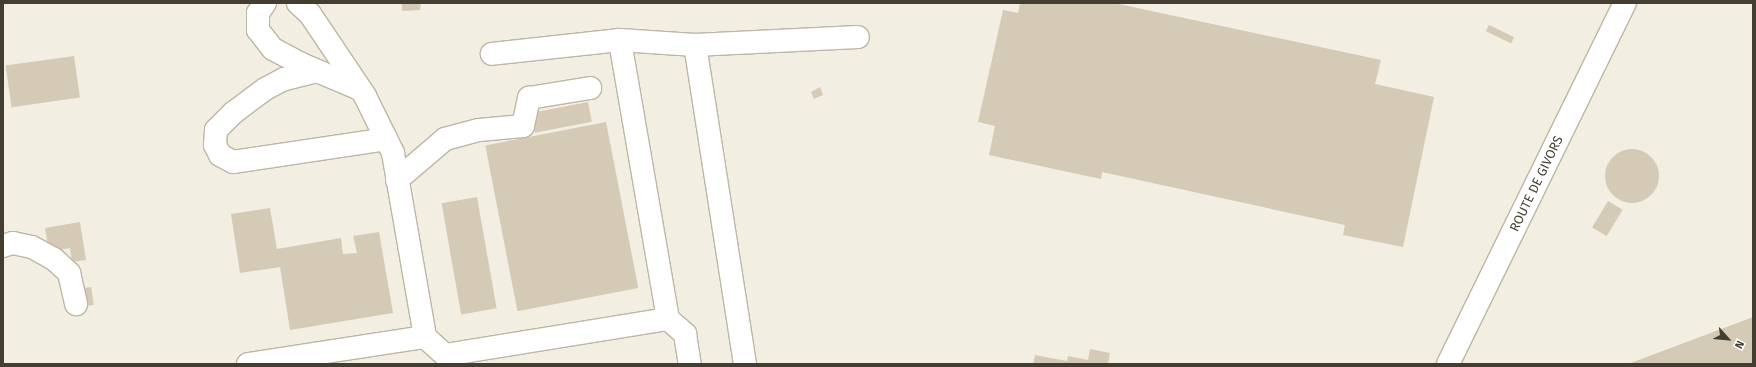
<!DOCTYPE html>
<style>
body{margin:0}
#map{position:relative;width:1756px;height:367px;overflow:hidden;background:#f2eee1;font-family:"Fira Sans",sans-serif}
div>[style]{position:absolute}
.building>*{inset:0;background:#d4cab6;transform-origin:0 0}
.round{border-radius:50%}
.roads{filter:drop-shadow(1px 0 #beb6a4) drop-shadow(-1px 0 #beb6a4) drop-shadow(0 1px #beb6a4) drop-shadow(0 -1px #beb6a4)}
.minor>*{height:22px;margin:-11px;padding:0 11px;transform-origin:11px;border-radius:11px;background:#fff}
span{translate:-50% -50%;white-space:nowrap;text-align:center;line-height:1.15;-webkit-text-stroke:3px #fff;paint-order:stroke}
.street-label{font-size:13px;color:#443d32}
.frame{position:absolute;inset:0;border:4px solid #443d32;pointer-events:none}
.north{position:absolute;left:1708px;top:319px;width:40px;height:40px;-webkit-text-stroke:3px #fff;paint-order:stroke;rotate:117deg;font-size:11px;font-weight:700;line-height:16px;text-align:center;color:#443d32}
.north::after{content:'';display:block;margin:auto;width:14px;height:18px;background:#443d32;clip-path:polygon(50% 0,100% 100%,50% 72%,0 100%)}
</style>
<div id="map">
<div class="building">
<div style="clip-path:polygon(402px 3px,421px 3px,420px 10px,402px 11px)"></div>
<div style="clip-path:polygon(1020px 3px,1114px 3px,1381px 60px,1375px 84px,1434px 97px,1403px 247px,1343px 235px,1345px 225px,1102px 172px,1101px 179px,989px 155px,995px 126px,978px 122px,1003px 10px,1018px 13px)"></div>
<div style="left:1489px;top:25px;width:28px;height:7px;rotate:26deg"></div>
<div style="left:74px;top:56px;width:42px;height:69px;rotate:82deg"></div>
<div style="clip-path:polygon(820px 87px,823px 95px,814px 99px,811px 92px)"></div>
<div style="left:588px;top:102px;width:20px;height:58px;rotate:79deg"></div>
<div style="left:606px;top:122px;width:169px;height:123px;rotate:79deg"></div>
<div class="round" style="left:1605px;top:149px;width:54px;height:54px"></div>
<div style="left:477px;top:197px;width:113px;height:36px;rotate:80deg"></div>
<div style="left:1608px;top:201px;width:17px;height:31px;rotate:31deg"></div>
<div style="clip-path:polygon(270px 208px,277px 249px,341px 238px,343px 254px,357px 253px,353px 236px,379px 232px,393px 313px,290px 330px,280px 267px,240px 273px,231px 214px)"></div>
<div style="clip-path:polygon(80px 222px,86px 260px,72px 262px,70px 248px,49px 252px,45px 228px)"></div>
<div style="left:91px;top:287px;width:18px;height:14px;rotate:81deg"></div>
<div style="clip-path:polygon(1753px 317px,1753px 364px,1628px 364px)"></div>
<div style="clip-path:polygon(1090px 349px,1110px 353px,1108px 364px,1033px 364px,1035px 355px,1067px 361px,1068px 356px,1088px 360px)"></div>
</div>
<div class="roads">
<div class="minor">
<div style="left:265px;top:3px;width:12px;rotate:125deg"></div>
<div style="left:258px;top:13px;width:17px;rotate:90deg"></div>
<div style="left:258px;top:30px;width:24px;rotate:52deg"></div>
<div style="left:273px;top:49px;width:32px;rotate:28deg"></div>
<div style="left:301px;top:64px;width:64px;rotate:23deg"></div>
<div style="left:298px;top:3px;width:16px;rotate:43deg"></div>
<div style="left:310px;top:14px;width:99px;rotate:56.1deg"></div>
<div style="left:365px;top:96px;width:64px;rotate:63.8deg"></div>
<div style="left:393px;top:153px;width:187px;rotate:80.1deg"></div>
<div style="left:620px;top:40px;width:75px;rotate:3.8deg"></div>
<div style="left:317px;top:71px;width:34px;rotate:166deg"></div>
<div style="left:284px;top:79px;width:21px;rotate:152deg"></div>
<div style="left:265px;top:89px;width:40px;rotate:143deg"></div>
<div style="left:233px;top:113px;width:24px;rotate:135deg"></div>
<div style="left:216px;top:130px;width:15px;rotate:94deg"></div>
<div style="left:215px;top:145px;width:11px;rotate:63deg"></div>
<div style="left:220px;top:155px;width:15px;rotate:28deg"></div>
<div style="left:233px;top:162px;width:155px;rotate:-8.5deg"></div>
<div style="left:397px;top:180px;width:63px;rotate:-40.5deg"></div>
<div style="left:445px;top:139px;width:35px;rotate:-15deg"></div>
<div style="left:479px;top:130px;width:44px;rotate:-5.2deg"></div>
<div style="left:523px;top:126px;width:29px;rotate:-78deg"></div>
<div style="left:529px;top:98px;width:62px;rotate:-9.3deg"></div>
<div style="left:3px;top:246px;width:10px;rotate:-17deg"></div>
<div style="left:13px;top:243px;width:19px;rotate:12deg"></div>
<div style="left:32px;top:247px;width:25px;rotate:29deg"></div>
<div style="left:54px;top:259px;width:21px;rotate:43deg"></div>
<div style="left:69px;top:273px;width:32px;rotate:77deg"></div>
<div style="left:668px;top:319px;width:23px;rotate:41deg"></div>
<div style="left:685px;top:334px;width:30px;rotate:81deg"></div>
<div style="left:248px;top:364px;width:179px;rotate:-8.7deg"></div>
<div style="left:425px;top:337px;width:27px;rotate:42deg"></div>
<div style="left:445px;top:355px;width:226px;rotate:-9.2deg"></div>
<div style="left:668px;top:319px;width:283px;rotate:-99.8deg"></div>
<div style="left:620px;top:40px;width:129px;rotate:173.8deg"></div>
<div style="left:745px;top:364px;width:323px;rotate:-98.9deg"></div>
<div style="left:695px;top:45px;width:163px;rotate:-2.8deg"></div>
<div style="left:1448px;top:364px;width:402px;rotate:-63.9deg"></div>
</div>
</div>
<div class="street-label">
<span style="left:1537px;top:184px;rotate:-64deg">ROUTE DE GIVORS</span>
</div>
<div class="frame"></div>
<div class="north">N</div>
</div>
